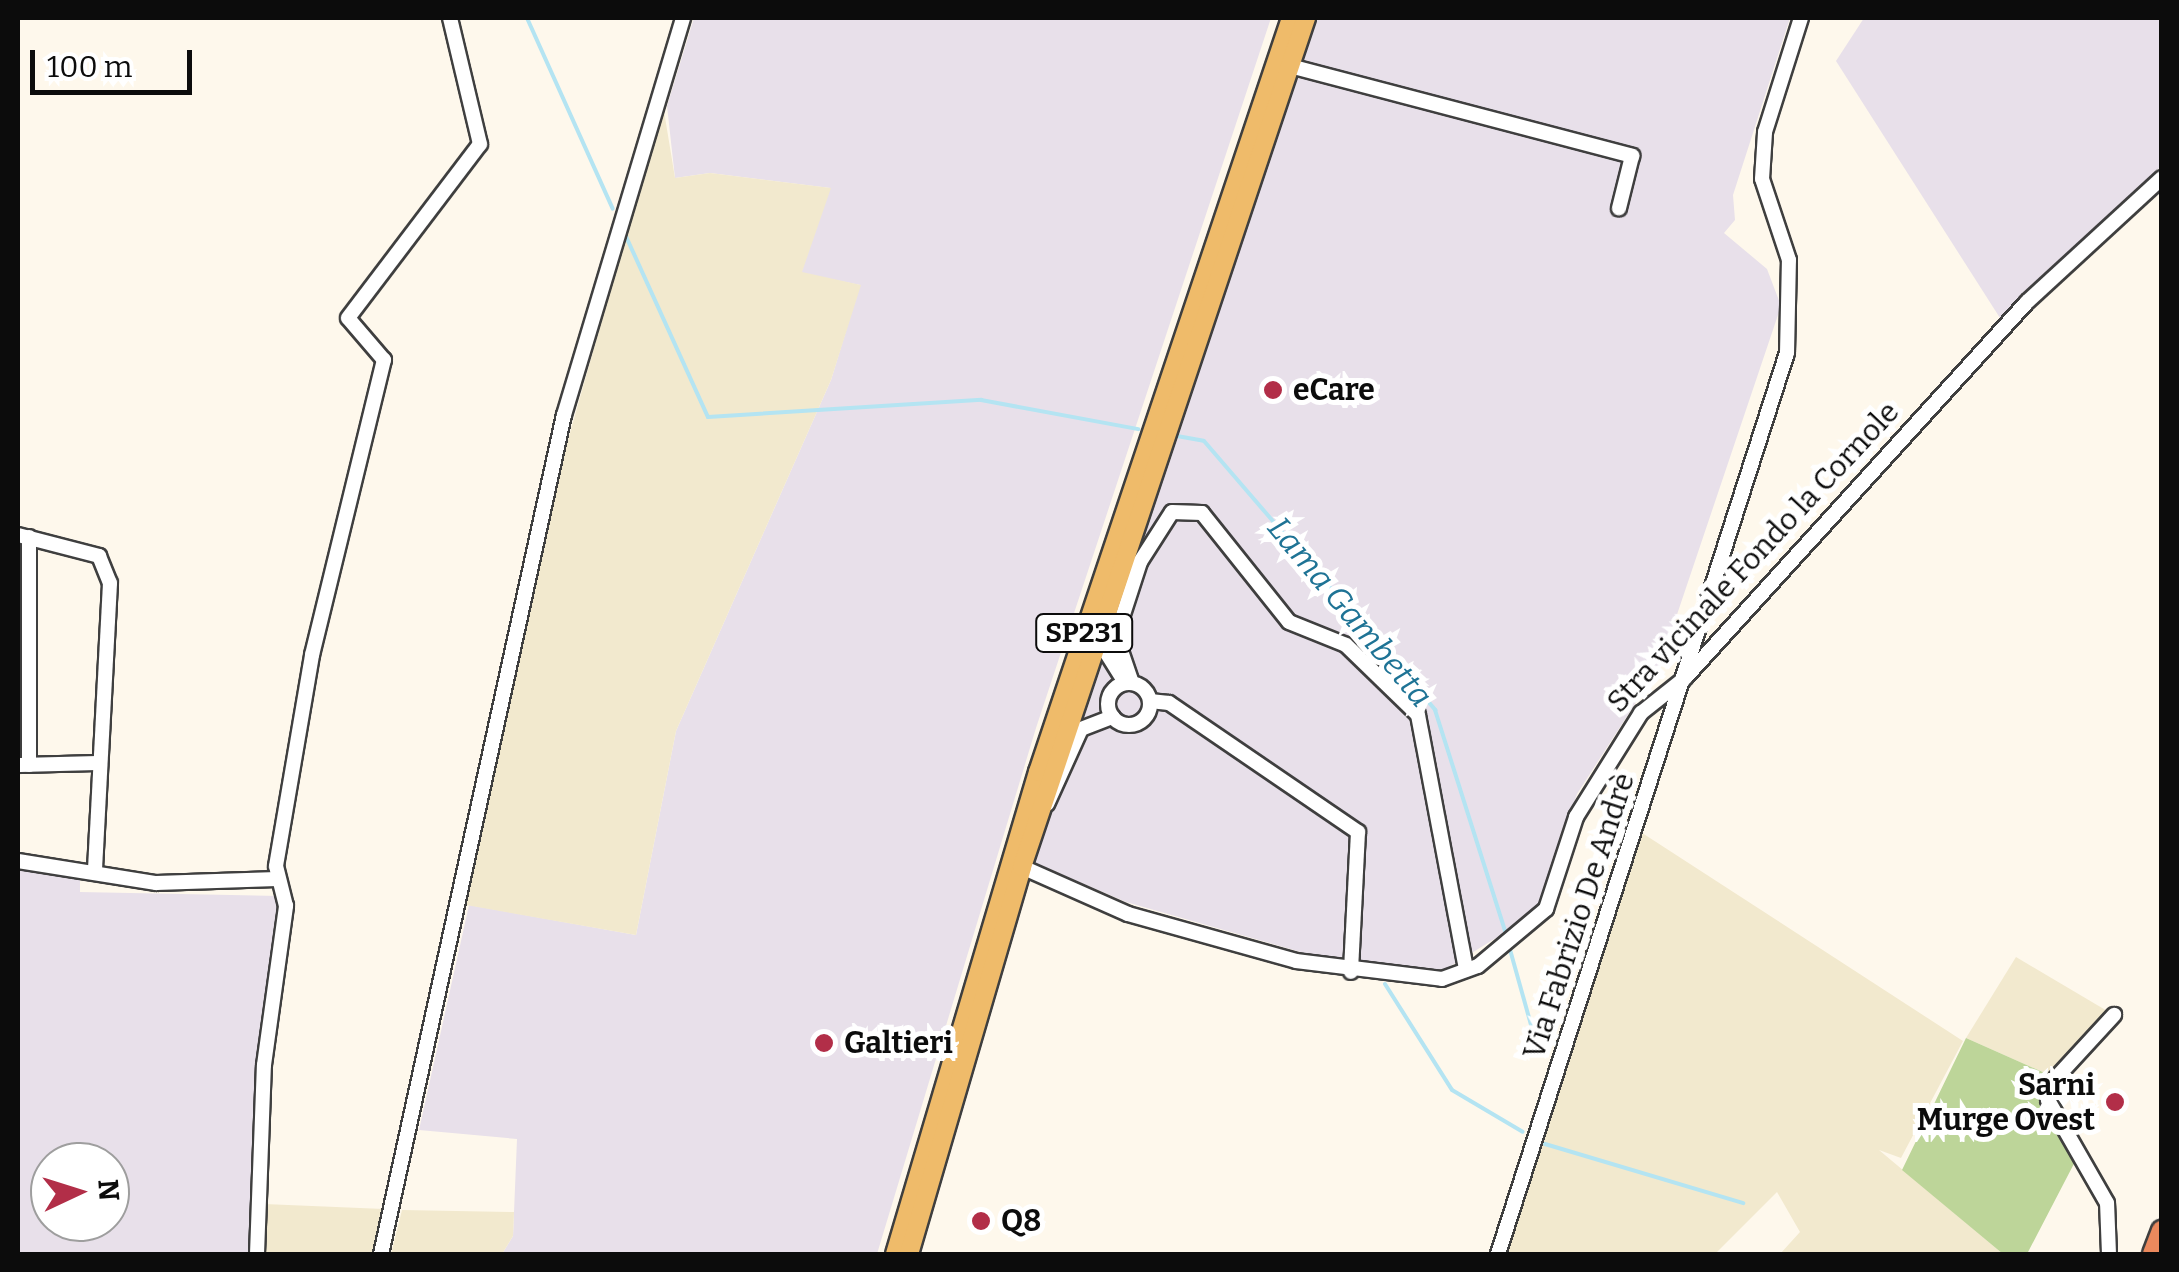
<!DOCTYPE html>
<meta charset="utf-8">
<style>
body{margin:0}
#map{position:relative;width:2179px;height:1272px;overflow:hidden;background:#fef8ec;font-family:Bitter,serif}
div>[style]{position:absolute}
.industrial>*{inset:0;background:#e8e0ea}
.farmland>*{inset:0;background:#f2e9ce}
.forest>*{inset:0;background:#bdd599}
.stream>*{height:4px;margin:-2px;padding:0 2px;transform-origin:2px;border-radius:2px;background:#b4e4f2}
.roads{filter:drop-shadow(2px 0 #3f3f3f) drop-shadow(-2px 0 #3f3f3f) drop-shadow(0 2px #3f3f3f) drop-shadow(0 -2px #3f3f3f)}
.minor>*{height:14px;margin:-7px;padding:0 7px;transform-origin:7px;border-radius:7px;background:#fff}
.minor>.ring{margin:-7px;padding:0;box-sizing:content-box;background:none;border:14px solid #fff;border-radius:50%}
.major>*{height:18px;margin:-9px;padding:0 9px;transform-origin:9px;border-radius:9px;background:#efbb6a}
.highway>*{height:20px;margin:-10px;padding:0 10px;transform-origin:10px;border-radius:10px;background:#eb895d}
.dots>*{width:28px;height:28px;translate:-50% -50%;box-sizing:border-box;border:5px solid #fff;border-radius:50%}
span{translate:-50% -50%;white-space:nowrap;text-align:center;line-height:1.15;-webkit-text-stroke:10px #fff;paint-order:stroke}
.shield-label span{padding:2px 8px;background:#fff;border:2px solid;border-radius:8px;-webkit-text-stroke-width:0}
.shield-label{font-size:28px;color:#0c0c0c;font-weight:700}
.poi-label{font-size:30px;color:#0c0c0c;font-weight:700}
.left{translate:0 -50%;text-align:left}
.right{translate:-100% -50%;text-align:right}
.street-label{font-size:30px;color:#0c0c0c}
.water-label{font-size:32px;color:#1e7395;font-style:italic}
.frame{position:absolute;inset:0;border:20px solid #0c0c0c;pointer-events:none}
.north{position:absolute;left:30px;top:1142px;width:100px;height:100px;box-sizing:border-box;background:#fff;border:2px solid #9e9e9e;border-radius:50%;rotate:86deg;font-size:28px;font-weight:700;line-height:40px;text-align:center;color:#0c0c0c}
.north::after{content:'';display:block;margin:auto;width:35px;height:45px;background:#b22e48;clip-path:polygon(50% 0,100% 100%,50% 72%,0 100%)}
.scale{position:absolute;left:30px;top:50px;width:162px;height:45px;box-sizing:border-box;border:5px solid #0c0c0c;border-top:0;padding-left:12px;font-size:30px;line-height:35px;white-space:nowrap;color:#0c0c0c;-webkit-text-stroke:8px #fff;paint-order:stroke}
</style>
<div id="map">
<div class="industrial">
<div style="clip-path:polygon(694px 18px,1271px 18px,1036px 728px,877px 1254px,502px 1254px,513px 1236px,517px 1139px,419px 1130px,469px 905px,636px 935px,676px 731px,831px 380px,860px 285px,801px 273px,830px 188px,710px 173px,675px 178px,667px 106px)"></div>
<div style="clip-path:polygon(1314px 18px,1790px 18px,1733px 195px,1735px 220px,1724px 233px,1767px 269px,1781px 306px,1660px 665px,1577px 794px,1535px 914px,1444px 970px,1339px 963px,1126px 902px,1035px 863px)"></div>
<div style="clip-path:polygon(1864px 18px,2161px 18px,2161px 166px,2000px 318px,1836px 61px)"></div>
<div style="clip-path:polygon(evenodd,18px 870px,80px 873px,80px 892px,279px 896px,255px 1254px,18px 1254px,18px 870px,50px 1162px,110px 1162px,110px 1222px,50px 1222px,50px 1162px)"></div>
</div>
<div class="farmland">
<div style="clip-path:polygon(663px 105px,675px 178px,710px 173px,831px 188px,802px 272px,861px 285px,831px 380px,676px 731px,636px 935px,466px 905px,562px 461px)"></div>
<div style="clip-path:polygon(1636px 829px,1963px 1041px,1901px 1158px,1879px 1150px,2003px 1254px,1780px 1254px,1800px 1232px,1777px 1192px,1715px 1254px,1500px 1254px)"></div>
<div style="clip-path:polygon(2016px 957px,2114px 1015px,2056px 1078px,1966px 1038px)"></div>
<div style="clip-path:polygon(264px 1204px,384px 1209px,375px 1254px,264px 1254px)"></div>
<div style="clip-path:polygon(402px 1210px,514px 1212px,513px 1236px,502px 1254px,391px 1254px)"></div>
</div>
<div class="forest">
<div style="clip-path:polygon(1966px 1038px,2056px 1078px,2049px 1090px,2078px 1156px,2027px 1254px,2003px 1254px,1902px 1170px)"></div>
</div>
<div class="stream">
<div style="left:527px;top:18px;width:209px;rotate:65.8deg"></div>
<div style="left:624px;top:232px;width:203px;rotate:65.6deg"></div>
<div style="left:708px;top:417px;width:274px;rotate:-3.6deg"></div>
<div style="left:981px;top:400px;width:160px;rotate:10.5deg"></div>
<div style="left:1177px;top:436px;width:27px;rotate:10deg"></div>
<div style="left:1204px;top:441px;width:355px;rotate:49.3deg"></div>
<div style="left:1435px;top:710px;width:238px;rotate:72.4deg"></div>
<div style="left:1509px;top:946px;width:89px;rotate:74.4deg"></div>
<div style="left:1533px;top:1032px;width:26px;rotate:28deg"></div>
<div style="left:1385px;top:984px;width:125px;rotate:57.7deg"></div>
<div style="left:1452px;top:1090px;width:82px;rotate:30.6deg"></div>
<div style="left:1545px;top:1144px;width:207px;rotate:16.6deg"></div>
</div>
<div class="roads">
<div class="minor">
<div style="left:1290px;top:66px;width:354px;rotate:14.7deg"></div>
<div style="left:1632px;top:156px;width:54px;rotate:104deg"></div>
<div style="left:18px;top:535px;width:84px;rotate:14.5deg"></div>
<div style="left:99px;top:556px;width:29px;rotate:68deg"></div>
<div style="left:110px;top:583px;width:285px;rotate:93deg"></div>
<div style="left:1107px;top:630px;width:22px;rotate:93deg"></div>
<div style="left:1106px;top:652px;width:36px;rotate:58deg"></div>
<div style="left:1132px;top:683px;width:50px;rotate:-108.8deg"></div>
<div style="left:1116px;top:636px;width:78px;rotate:-72deg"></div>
<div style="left:1140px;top:562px;width:59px;rotate:-57.4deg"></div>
<div style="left:1172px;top:512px;width:30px;rotate:2deg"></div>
<div style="left:1202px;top:513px;width:139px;rotate:51.4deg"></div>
<div style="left:1289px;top:622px;width:61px;rotate:22deg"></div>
<div style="left:1346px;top:645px;width:100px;rotate:44.2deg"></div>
<div style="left:1418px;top:715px;width:259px;rotate:79.3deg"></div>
<div class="ring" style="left:1108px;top:683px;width:28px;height:28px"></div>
<div style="left:1150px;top:701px;width:19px;rotate:6deg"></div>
<div style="left:1169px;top:703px;width:229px;rotate:34.3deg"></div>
<div style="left:1358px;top:832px;width:140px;rotate:92.9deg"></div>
<div style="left:18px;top:765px;width:82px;rotate:-1.4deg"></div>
<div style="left:29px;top:765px;width:228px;rotate:-90deg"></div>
<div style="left:1047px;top:804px;width:82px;rotate:-65.6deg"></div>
<div style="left:1081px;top:729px;width:34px;rotate:-21deg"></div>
<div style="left:18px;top:861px;width:140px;rotate:9.1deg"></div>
<div style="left:156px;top:883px;width:121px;rotate:-1.9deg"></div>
<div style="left:1022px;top:867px;width:116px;rotate:23.9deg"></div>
<div style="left:1128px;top:914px;width:174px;rotate:15.6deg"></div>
<div style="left:1296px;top:961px;width:147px;rotate:7deg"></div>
<div style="left:1442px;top:979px;width:38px;rotate:-20deg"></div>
<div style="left:1478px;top:966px;width:89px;rotate:-40deg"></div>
<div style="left:1546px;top:909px;width:97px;rotate:-71.9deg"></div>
<div style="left:1576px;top:817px;width:123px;rotate:-58deg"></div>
<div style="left:1641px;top:713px;width:56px;rotate:-38.5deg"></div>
<div style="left:1685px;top:678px;width:508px;rotate:-47.71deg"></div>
<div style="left:2027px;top:302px;width:183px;rotate:-42.6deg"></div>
<div style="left:257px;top:1254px;width:189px;rotate:-87.9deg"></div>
<div style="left:264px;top:1065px;width:161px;rotate:-82.1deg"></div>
<div style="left:286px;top:906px;width:41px;rotate:-104deg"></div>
<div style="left:276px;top:866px;width:214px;rotate:-80.3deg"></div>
<div style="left:312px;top:655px;width:304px;rotate:-76.3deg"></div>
<div style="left:384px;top:360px;width:55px;rotate:-130.6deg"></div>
<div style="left:348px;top:318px;width:218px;rotate:-52.8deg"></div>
<div style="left:480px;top:144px;width:130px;rotate:-103.4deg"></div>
<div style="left:381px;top:1254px;width:859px;rotate:-77.7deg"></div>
<div style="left:564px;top:415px;width:414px;rotate:-73.3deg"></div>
<div style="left:1498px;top:1254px;width:946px;rotate:-72.22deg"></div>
<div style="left:1787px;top:353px;width:93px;rotate:-88.8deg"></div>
<div style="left:1789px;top:260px;width:85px;rotate:-108.4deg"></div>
<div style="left:1762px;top:179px;width:47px;rotate:-86.3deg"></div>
<div style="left:1765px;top:132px;width:120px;rotate:-72.5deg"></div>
<div style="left:2109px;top:1254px;width:51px;rotate:-92.2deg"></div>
<div style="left:2107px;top:1203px;width:119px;rotate:-119.8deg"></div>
<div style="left:2048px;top:1100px;width:23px;rotate:-70deg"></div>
<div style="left:2056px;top:1078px;width:86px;rotate:-47.4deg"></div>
</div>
<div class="major">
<div style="left:895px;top:1254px;width:503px;rotate:-73.48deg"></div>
<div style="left:1038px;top:772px;width:795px;rotate:-71.45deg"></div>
<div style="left:909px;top:1254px;width:403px;rotate:-73.7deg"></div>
<div style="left:1022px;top:867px;width:895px;rotate:-71.5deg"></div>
</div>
<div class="highway">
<div style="left:2153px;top:1254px;width:25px;rotate:-69deg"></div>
</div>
</div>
<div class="dots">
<div style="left:1273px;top:390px;background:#b22e48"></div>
<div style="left:824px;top:1043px;background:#b22e48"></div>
<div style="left:2115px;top:1102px;background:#b22e48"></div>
<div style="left:981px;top:1221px;background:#b22e48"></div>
</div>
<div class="shield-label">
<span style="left:1084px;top:633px">SP231</span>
</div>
<div class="poi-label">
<span class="left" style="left:1293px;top:390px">eCare</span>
<span class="left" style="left:844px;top:1043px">Galtieri</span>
<span class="right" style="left:2095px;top:1102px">Sarni<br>Murge Ovest</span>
<span class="left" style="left:1001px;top:1221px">Q8</span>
</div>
<div class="street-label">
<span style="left:1753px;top:557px;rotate:-47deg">Stra vicinale Fondo la Cornole</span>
<span style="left:1579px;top:916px;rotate:-72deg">Via Fabrizio De Andrè</span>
</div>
<div class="water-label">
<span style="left:1350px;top:612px;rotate:50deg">Lama Gambetta</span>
</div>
<div class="frame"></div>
<div class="north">N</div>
<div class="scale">100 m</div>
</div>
